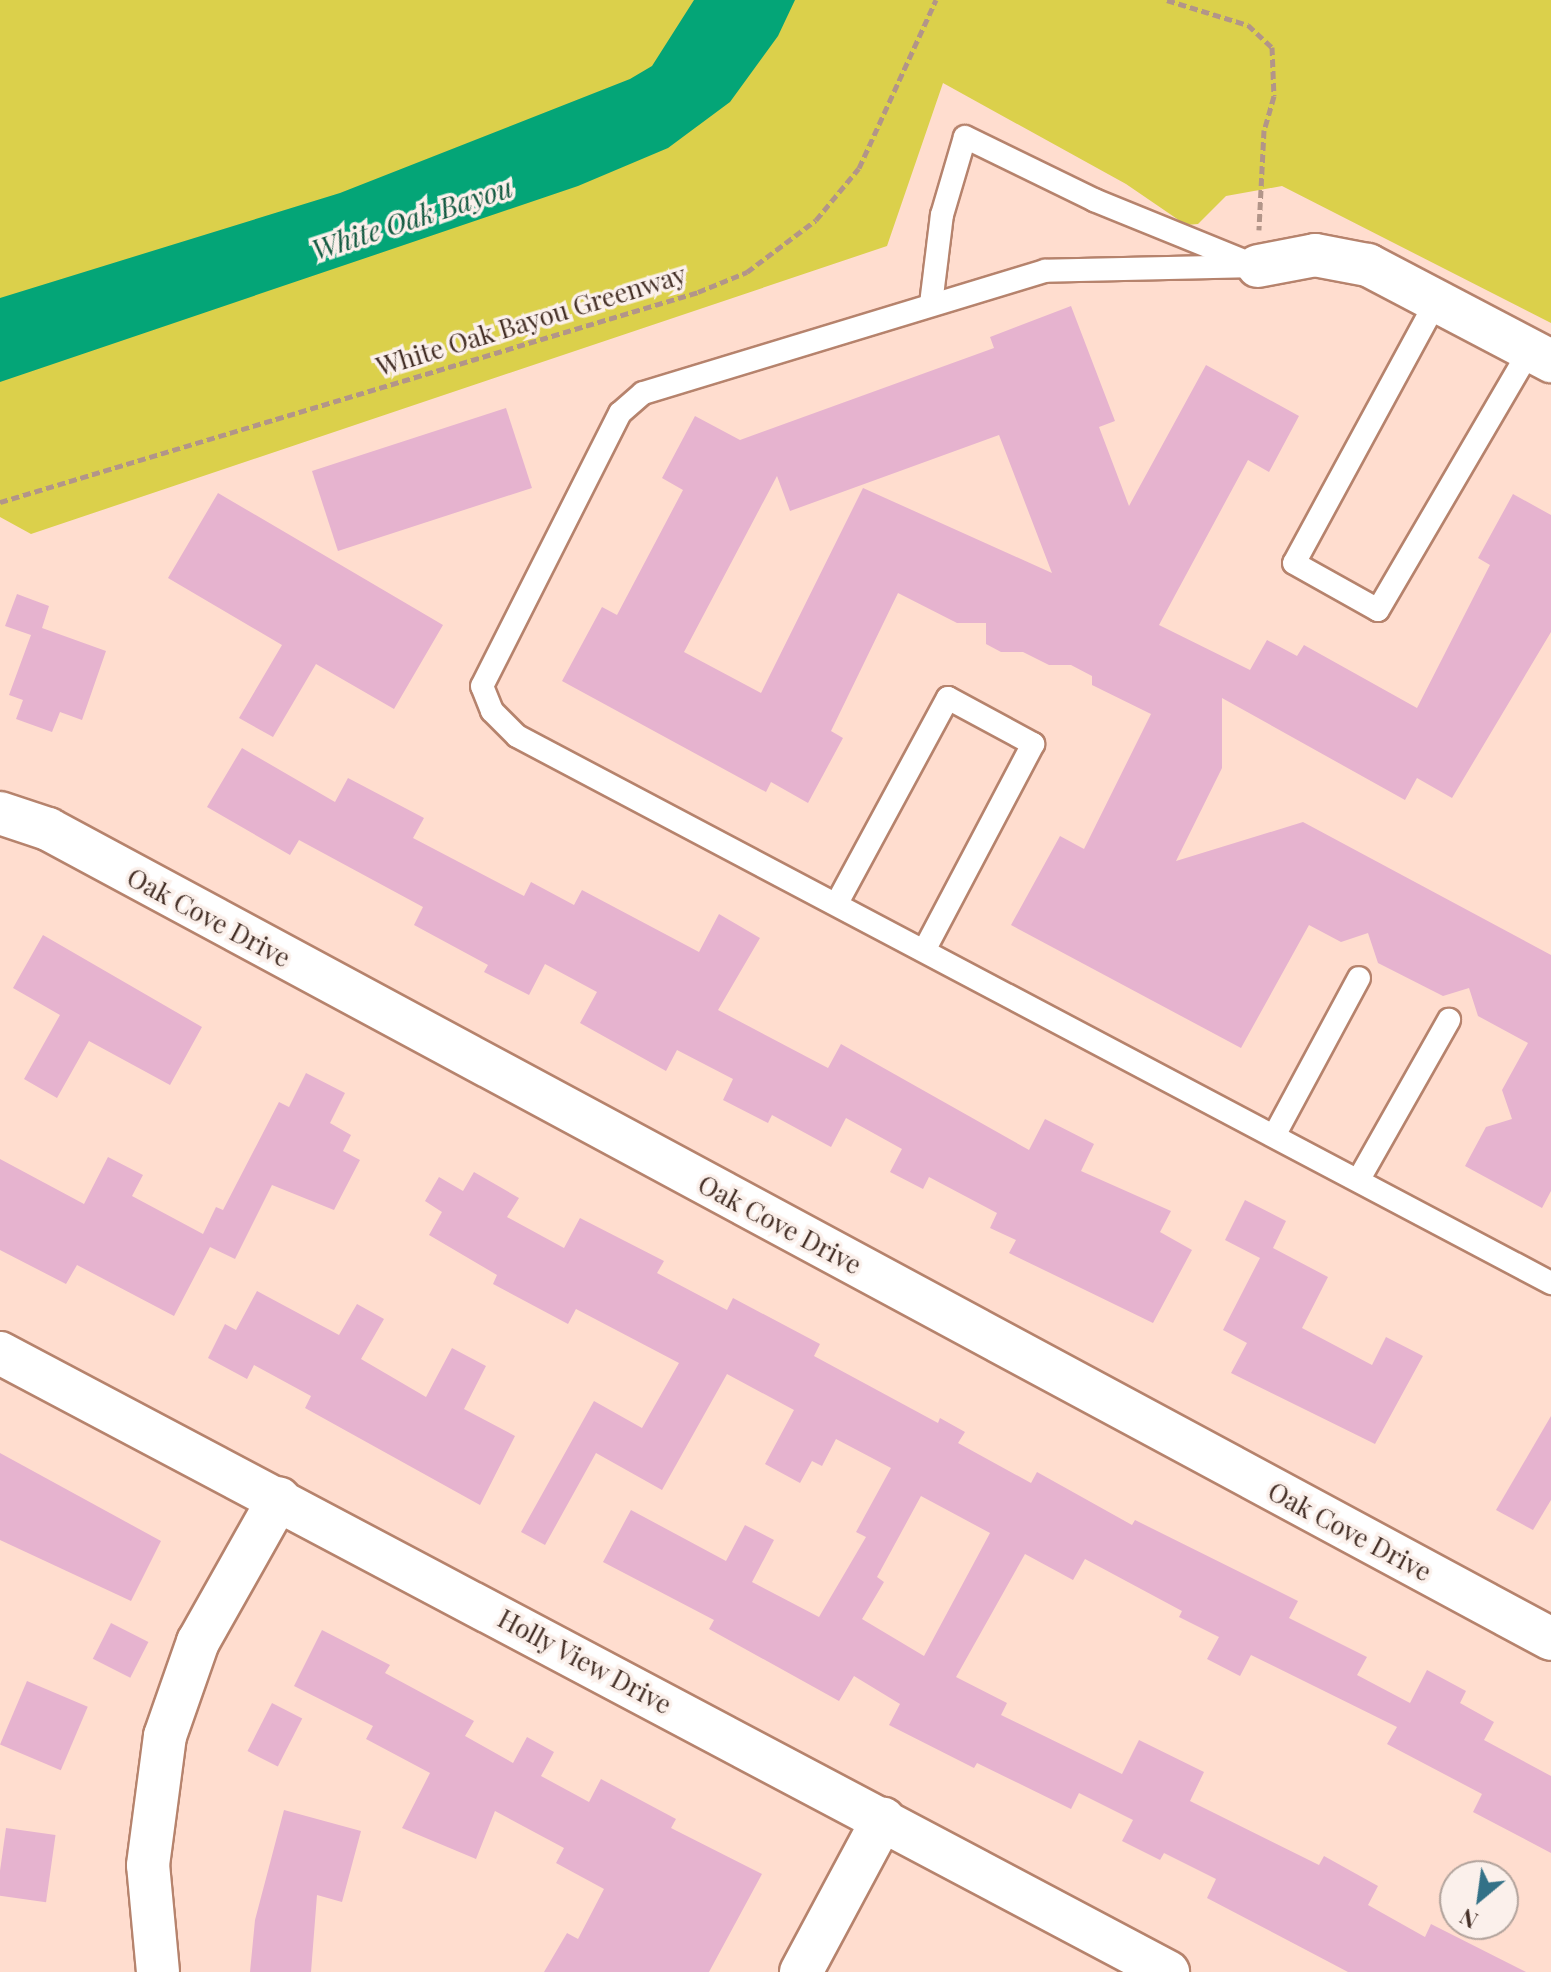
<!DOCTYPE html>
<style>
body{margin:0}
#map{position:relative;width:1551px;height:1972px;overflow:hidden;background:#ffddcf;font-family:"Playfair Display",serif}
div>[style]{position:absolute}
.green>*{inset:0;background:#dbd04b}
.water>*{inset:0;background:#04a577}
.building>*{inset:0;background:#e6b3cf;transform-origin:0 0}
.path>*{height:5px;margin-top:-2.5px;transform-origin:0;background:repeating-linear-gradient(90deg,#b29589 0 8px,transparent 0 12px)}
.roads{filter:drop-shadow(2px 0 #b6836d) drop-shadow(-2px 0 #b6836d) drop-shadow(0 2px #b6836d) drop-shadow(0 -2px #b6836d)}
.service>*{height:22px;margin:-11px;padding:0 11px;transform-origin:11px;border-radius:11px;background:#fff}
.minor>*{height:42px;margin:-21px;padding:0 21px;transform-origin:21px;border-radius:21px;background:#fff}
span{translate:-50% -50%;white-space:nowrap;text-align:center;line-height:1.15;-webkit-text-stroke:7px #fbf0eb;paint-order:stroke}
.street-label{font-size:26px;color:#442f26}
.water-label{font-size:28px;color:#145a41;font-style:italic}
.north{position:absolute;left:1439px;top:1860px;width:80px;height:80px;box-sizing:border-box;background:#fbf0eb;border:2px solid #b2a39c;border-radius:50%;rotate:209deg;font-size:22px;font-weight:700;line-height:32px;text-align:center;color:#442f26}
.north::after{content:'';display:block;margin:auto;width:28px;height:36px;background:#337187;clip-path:polygon(50% 0,100% 100%,50% 72%,0 100%)}
</style>
<div id="map">
<div class="green">
<div style="clip-path:polygon(0 0,1551px 0,1551px 323px,1282px 186px,1226px 196px,1198px 224px,1186px 225px,1126px 184px,943px 83px,887px 246px,31px 534px,0 517px)"></div>
</div>
<div class="water">
<div style="clip-path:polygon(694px 0,795px 0,778px 36px,730px 102px,668px 148px,578px 186px,0 382px,0 298px,340px 193px,630px 79px,652px 66px)"></div>
</div>
<div class="building">
<div style="clip-path:polygon(evenodd,1071px 306px,1115px 421px,1099px 427px,1129px 506px,1206px 365px,1299px 416px,1269px 472px,1248px 460px,1159px 625px,1250px 670px,1267px 640px,1297px 656px,1304px 645px,1417px 708px,1490px 565px,1478px 558px,1513px 494px,1551px 515px,1551px 632px,1452px 798px,1417px 778px,1405px 800px,1222px 698px,1222px 768px,1176px 861px,1303px 822px,1551px 955px,1551px 1191px,1542px 1208px,1465px 1166px,1486px 1127px,1512px 1119px,1502px 1090px,1528px 1043px,1478px 1016px,1469px 988px,1443px 996px,1378px 963px,1368px 933px,1341px 942px,1309px 925px,1241px 1048px,1011px 925px,1060px 836px,1084px 849px,1151px 714px,1092px 685px,1092px 676px,1071px 665px,1049px 665px,1023px 652px,1001px 652px,986px 644px,986px 623px,957px 623px,898px 593px,831px 731px,843px 738px,808px 803px,771px 782px,766px 792px,562px 681px,602px 607px,617px 615px,683px 490px,662px 478px,695px 416px,740px 440px,994px 348px,990px 337px,1071px 306px,999px 435px,1052px 573px,863px 488px,761px 693px,684px 652px,777px 476px,790px 511px,999px 435px)"></div>
<div style="left:506px;top:408px;width:84px;height:204px;rotate:72deg"></div>
<div style="clip-path:polygon(218px 493px,443px 625px,394px 709px,316px 664px,273px 737px,239px 718px,282px 645px,168px 578px)"></div>
<div style="clip-path:polygon(17px 594px,49px 606px,42px 628px,106px 651px,82px 720px,60px 712px,52px 732px,16px 719px,23px 700px,9px 695px,31px 635px,5px 626px)"></div>
<div style="clip-path:polygon(242px 748px,335px 802px,348px 778px,424px 818px,413px 838px,524px 896px,531px 882px,574px 905px,582px 890px,699px 952px,719px 914px,760px 938px,718px 1010px,828px 1068px,841px 1044px,1029px 1150px,1045px 1119px,1094px 1144px,1081px 1171px,1171px 1211px,1160px 1232px,1192px 1250px,1153px 1323px,1009px 1253px,1016px 1240px,990px 1228px,997px 1213px,929px 1177px,923px 1189px,890px 1172px,902px 1149px,846px 1118px,831px 1147px,772px 1115px,768px 1123px,723px 1100px,733px 1079px,677px 1050px,666px 1071px,580px 1023px,597px 992px,545px 964px,529px 995px,484px 972px,488px 965px,414px 925px,423px 907px,299px 840px,290px 855px,207px 807px)"></div>
<div style="clip-path:polygon(43px 935px,202px 1027px,170px 1085px,89px 1041px,57px 1098px,24px 1079px,60px 1015px,13px 988px)"></div>
<div style="clip-path:polygon(306px 1073px,345px 1093px,330px 1123px,351px 1135px,343px 1151px,360px 1160px,334px 1210px,272px 1185px,235px 1259px,210px 1247px,174px 1316px,77px 1265px,66px 1284px,0 1250px,0 1159px,84px 1204px,108px 1157px,143px 1175px,132px 1196px,203px 1234px,216px 1207px,223px 1210px,279px 1102px,289px 1107px)"></div>
<div style="clip-path:polygon(evenodd,474px 1172px,519px 1198px,507px 1217px,564px 1248px,580px 1218px,664px 1261px,657px 1273px,727px 1310px,733px 1298px,820px 1344px,814px 1356px,938px 1423px,940px 1418px,965px 1432px,958px 1443px,1031px 1483px,1037px 1472px,1132px 1525px,1135px 1520px,1298px 1601px,1289px 1618px,1367px 1657px,1357px 1675px,1410px 1703px,1427px 1670px,1466px 1691px,1460px 1703px,1494px 1722px,1484px 1740px,1551px 1776px,1551px 1853px,1473px 1812px,1482px 1794px,1387px 1744px,1397px 1727px,1251px 1655px,1240px 1676px,1207px 1659px,1219px 1637px,1179px 1617px,1182px 1611px,1085px 1559px,1073px 1580px,1025px 1554px,956px 1677px,1007px 1703px,1001px 1715px,1122px 1774px,1139px 1740px,1204px 1772px,1190px 1801px,1319px 1865px,1324px 1856px,1378px 1886px,1368px 1905px,1425px 1937px,1431px 1924px,1526px 1972px,1348px 1972px,1207px 1898px,1216px 1879px,1164px 1853px,1160px 1860px,1122px 1841px,1133px 1820px,1079px 1793px,1071px 1809px,977px 1763px,974px 1768px,889px 1725px,900px 1704px,854px 1676px,839px 1701px,709px 1629px,714px 1620px,603px 1562px,631px 1510px,726px 1561px,745px 1525px,774px 1540px,752px 1582px,819px 1617px,866px 1537px,856px 1532px,891px 1468px,836px 1439px,822px 1466px,812px 1461px,800px 1483px,765px 1464px,794px 1410px,727px 1374px,662px 1490px,596px 1453px,545px 1545px,521px 1532px,594px 1401px,642px 1428px,679px 1363px,576px 1309px,568px 1324px,493px 1284px,497px 1275px,429px 1235px,442px 1212px,425px 1201px,439px 1177px,463px 1191px,474px 1172px,921px 1496px,990px 1533px,924px 1656px,862px 1619px,884px 1582px,877px 1577px,921px 1496px)"></div>
<div style="clip-path:polygon(1245px 1200px,1286px 1221px,1273px 1248px,1328px 1277px,1302px 1328px,1372px 1365px,1386px 1337px,1423px 1356px,1375px 1444px,1231px 1373px,1247px 1343px,1223px 1330px,1260px 1258px,1225px 1240px)"></div>
<div style="clip-path:polygon(257px 1291px,339px 1335px,357px 1304px,384px 1319px,361px 1359px,426px 1397px,452px 1348px,486px 1366px,464px 1409px,515px 1436px,480px 1505px,305px 1408px,311px 1396px,254px 1365px,247px 1379px,208px 1358px,225px 1324px,236px 1330px)"></div>
<div style="clip-path:polygon(1551px 1416px,1551px 1500px,1533px 1530px,1496px 1510px)"></div>
<div style="clip-path:polygon(0 1453px,161px 1541px,131px 1601px,0 1540px)"></div>
<div style="left:111px;top:1623px;width:42px;height:40px;rotate:27deg"></div>
<div style="clip-path:polygon(322px 1630px,390px 1665px,385px 1673px,474px 1721px,465px 1736px,513px 1763px,527px 1737px,554px 1752px,541px 1776px,589px 1802px,601px 1779px,676px 1819px,671px 1828px,762px 1874px,709px 1972px,544px 1972px,567px 1933px,578px 1939px,604px 1889px,556px 1863px,564px 1848px,495px 1811px,476px 1859px,402px 1828px,430px 1773px,366px 1739px,373px 1726px,294px 1686px)"></div>
<div style="left:27px;top:1681px;width:66px;height:69px;rotate:23deg"></div>
<div style="left:272px;top:1703px;width:34px;height:54px;rotate:27deg"></div>
<div style="clip-path:polygon(284px 1810px,361px 1831px,342px 1902px,317px 1895px,311px 1972px,250px 1972px,255px 1920px)"></div>
<div style="left:6px;top:1828px;width:50px;height:68px;rotate:8deg"></div>
</div>
<div class="path">
<div style="left:1167px;top:0;width:85px;rotate:17.2deg"></div>
<div style="left:1248px;top:25px;width:33px;rotate:43deg"></div>
<div style="left:1272px;top:47px;width:49px;rotate:87.7deg"></div>
<div style="left:1274px;top:96px;width:35px;rotate:106deg"></div>
<div style="left:1264px;top:130px;width:100px;rotate:92.9deg"></div>
<div style="left:0;top:502px;width:729px;rotate:-16.74deg"></div>
<div style="left:698px;top:292px;width:53px;rotate:-22.2deg"></div>
<div style="left:747px;top:272px;width:86px;rotate:-37deg"></div>
<div style="left:816px;top:220px;width:67px;rotate:-50.4deg"></div>
<div style="left:859px;top:168px;width:185px;rotate:-65.4deg"></div>
</div>
<div class="roads">
<div class="service">
<div style="left:1258px;top:266px;width:213px;rotate:178.7deg"></div>
<div style="left:1045px;top:271px;width:420px;rotate:163.1deg"></div>
<div style="left:643px;top:393px;width:30px;rotate:139deg"></div>
<div style="left:620px;top:413px;width:306px;rotate:116.8deg"></div>
<div style="left:482px;top:686px;width:27px;rotate:68deg"></div>
<div style="left:492px;top:711px;width:35px;rotate:45deg"></div>
<div style="left:517px;top:736px;width:1170px;rotate:27.88deg"></div>
<div style="left:1437px;top:300px;width:299px;rotate:118.5deg"></div>
<div style="left:1294px;top:563px;width:96px;rotate:29.2deg"></div>
<div style="left:1378px;top:610px;width:301px;rotate:-59.7deg"></div>
<div style="left:931px;top:304px;width:90px;rotate:-83deg"></div>
<div style="left:942px;top:215px;width:81px;rotate:-73.6deg"></div>
<div style="left:965px;top:137px;width:144px;rotate:26deg"></div>
<div style="left:1094px;top:200px;width:167px;rotate:22.1deg"></div>
<div style="left:837px;top:903px;width:233px;rotate:-61.6deg"></div>
<div style="left:948px;top:698px;width:97px;rotate:28.4deg"></div>
<div style="left:1033px;top:744px;width:232px;rotate:117.8deg"></div>
<div style="left:1275px;top:1134px;width:177px;rotate:-61.7deg"></div>
<div style="left:1359px;top:1179px;width:183px;rotate:-60.5deg"></div>
</div>
<div class="minor">
<div style="left:1258px;top:266px;width:58px;rotate:-10.9deg"></div>
<div style="left:1315px;top:255px;width:54px;rotate:10.7deg"></div>
<div style="left:1368px;top:265px;width:207px;rotate:27.7deg"></div>
<div style="left:0;top:813px;width:51px;rotate:18.4deg"></div>
<div style="left:48px;top:829px;width:1707px;rotate:28.32deg"></div>
<div style="left:0;top:1353px;width:1322px;rotate:27.92deg"></div>
<div style="left:158px;top:1972px;width:107px;rotate:-95.3deg"></div>
<div style="left:148px;top:1865px;width:130px;rotate:-82.5deg"></div>
<div style="left:165px;top:1736px;width:100px;rotate:-70.7deg"></div>
<div style="left:198px;top:1642px;width:165px;rotate:-60.6deg"></div>
<div style="left:801px;top:1972px;width:174px;rotate:-61.8deg"></div>
</div>
</div>
<div class="street-label">
<span style="left:531px;top:320px;rotate:-17deg">White Oak Bayou Greenway</span>
<span style="left:209px;top:917px;rotate:28deg">Oak Cove Drive</span>
<span style="left:780px;top:1224px;rotate:28deg">Oak Cove Drive</span>
<span style="left:1350px;top:1531px;rotate:28deg">Oak Cove Drive</span>
<span style="left:585px;top:1661px;rotate:28deg">Holly View Drive</span>
</div>
<div class="water-label">
<span style="left:412px;top:218px;rotate:-18deg">White Oak Bayou</span>
</div>
<div class="north">N</div>
</div>
